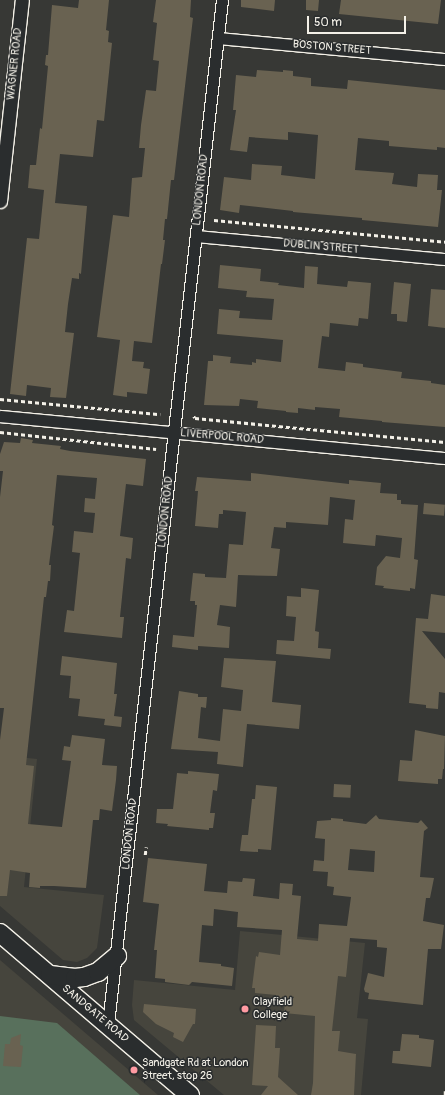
<!DOCTYPE html>
<style>
body{margin:0}
#map{position:relative;width:445px;height:1095px;overflow:hidden;background:#373835;font-family:Pangolin,sans-serif}
div>[style]{position:absolute}
.built>*{inset:0;background:#46453d}
.green>*{inset:0;background:#58705c}
.building>*{inset:0;background:#696251;transform-origin:0 0}
.path>*{height:2.5px;margin-top:-1.25px;transform-origin:0;background:repeating-linear-gradient(90deg,#f4f1e8 0 4px,transparent 0 7px)}
.roads{filter:drop-shadow(1px 0 #f4f1e8) drop-shadow(-1px 0 #f4f1e8) drop-shadow(0 1px #f4f1e8) drop-shadow(0 -1px #f4f1e8)}
.minor>*{height:11px;margin:-5.5px;padding:0 5.5px;transform-origin:5.5px;border-radius:5.5px;background:#2a2d2e}
.tertiary>*{height:13px;margin:-6.5px;padding:0 6.5px;transform-origin:6.5px;border-radius:6.5px;background:#2a2d2e}
.trunk>*{height:18px;margin:-9px;padding:0 9px;transform-origin:9px;border-radius:9px;background:#2a2d2e}
.dots>*{width:11px;height:11px;translate:-50% -50%;box-sizing:border-box;border:2px solid #2a2d2e;border-radius:50%}
span{translate:-50% -50%;white-space:nowrap;text-align:center;line-height:1.15;-webkit-text-stroke:3px #2a2d2e;paint-order:stroke}
.street-label{font-size:11px;color:#f4f1e8}
.poi-label{font-size:11px;color:#f4f1e8}
.left{translate:0 -50%;text-align:left}
.scale{position:absolute;left:307px;top:16px;width:99px;height:18px;box-sizing:border-box;border:2px solid #f4f1e8;border-top:0;padding-left:5px;font-size:12px;line-height:14px;white-space:nowrap;color:#f4f1e8;-webkit-text-stroke:3px #2a2d2e;paint-order:stroke}
</style>
<div id="map">
<div class="built">
<div style="clip-path:polygon(0 755px,37px 759px,24px 887px,104px 895px,97px 948px,87px 958px,77px 962px,63px 960px,0 906px)"></div>
<div style="clip-path:polygon(240px 931px,365px 943px,357px 1018px,368px 1019px,361px 1095px,224px 1095px,134px 1020px,132px 1005px,134px 980px,235px 990px)"></div>
<div style="clip-path:polygon(0 960px,158px 1095px,0 1095px)"></div>
</div>
<div class="green">
<div style="clip-path:polygon(0 1016px,57px 1023px,140px 1095px,0 1095px)"></div>
</div>
<div class="building">
<div style="clip-path:polygon(79px 0,109px 0,106px 30px,109px 31px,108px 42px,112px 43px,104px 121px,97px 120px,93px 157px,60px 154px,55px 203px,87px 206px,81px 274px,79px 273px,79px 279px,72px 278px,68px 304px,65px 332px,74px 333px,66px 398px,50px 397px,51px 388px,27px 385px,26px 396px,10px 394px,27px 238px,39px 239px,44px 190px,28px 188px,30px 165px,36px 165px,40px 128px,42px 129px,48px 66px,45px 65px,46px 55px,48px 55px,52px 5px,78px 8px)"></div>
<div style="clip-path:polygon(156px 0,191px 0,190px 17px,193px 18px,174px 180px,171px 180px,167px 219px,165px 219px,163px 240px,165px 240px,162px 264px,161px 264px,152px 343px,134px 341px,132px 361px,144px 362px,143px 368px,150px 369px,147px 394px,127px 392px,127px 397px,113px 395px,120px 340px,97px 337px,113px 215px,129px 217px,132px 178px,142px 177px,145px 148px,139px 148px,141px 125px,146px 90px,156px 91px,159px 61px,153px 60px,157px 23px,153px 22px)"></div>
<div style="clip-path:polygon(241px 0,275px 0,274px 11px,241px 7px)"></div>
<div style="clip-path:polygon(306px 0,319px 0,318px 11px,306px 10px)"></div>
<div style="clip-path:polygon(341px 0,441px 0,438px 24px,339px 14px)"></div>
<div style="clip-path:polygon(257px 70px,283px 72px,283px 70px,293px 71px,293px 76px,311px 78px,311px 86px,347px 89px,348px 80px,445px 90px,445px 148px,437px 147px,437px 150px,389px 146px,389px 141px,358px 138px,355px 170px,394px 173px,392px 184px,417px 187px,418px 174px,438px 175px,437px 190px,442px 190px,438px 227px,362px 220px,362px 218px,293px 212px,293px 211px,240px 205px,239px 213px,220px 210px,224px 177px,251px 180px,252px 164px,282px 166px,281px 175px,315px 179px,318px 135px,288px 132px,288px 140px,249px 137px,247px 152px,230px 150px,236px 110px,233px 110px,236px 75px,256px 77px)"></div>
<div style="clip-path:polygon(220px 265px,261px 269px,260px 281px,279px 283px,278px 285px,304px 288px,305px 266px,318px 267px,317px 284px,347px 287px,348px 281px,371px 283px,368px 319px,359px 318px,358px 326px,330px 323px,329px 337px,322px 336px,318px 368px,345px 371px,346px 362px,363px 364px,363px 367px,402px 372px,401px 378px,431px 381px,431px 383px,445px 385px,445px 427px,382px 422px,382px 421px,339px 417px,340px 409px,315px 407px,315px 410px,298px 408px,298px 413px,286px 412px,286px 411px,257px 408px,258px 401px,240px 399px,239px 406px,204px 405px,208px 361px,213px 361px,213px 355px,231px 357px,230px 363px,252px 365px,252px 362px,256px 363px,256px 359px,281px 362px,283px 340px,217px 334px,219px 309px,240px 311px,239px 318px,272px 320px,274px 299px,246px 297px,247px 291px,218px 288px)"></div>
<div style="clip-path:polygon(394px 282px,411px 284px,407px 322px,397px 321px,397px 314px,391px 314px)"></div>
<div style="clip-path:polygon(431px 289px,445px 290px,445px 328px,428px 326px)"></div>
<div style="clip-path:polygon(21px 438px,33px 440px,32px 443px,61px 446px,60px 449px,70px 451px,146px 459px,143px 486px,126px 484px,120px 536px,133px 538px,131px 559px,126px 558px,120px 617px,124px 617px,122px 638px,64px 632px,67px 610px,74px 611px,80px 553px,72px 552px,74px 531px,93px 533px,95px 513px,84px 512px,85px 498px,95px 499px,97px 478px,57px 475px,52px 525px,54px 526px,49px 565px,51px 565px,50px 581px,48px 581px,46px 597px,44px 597px,26px 765px,34px 766px,28px 824px,62px 827px,71px 761px,62px 760px,64px 746px,70px 747px,72px 735px,105px 739px,102px 765px,117px 766px,116px 780px,112px 811px,100px 809px,99px 820px,93px 820px,86px 888px,54px 886px,40px 886px,40px 888px,29px 887px,30px 873px,10px 870px,7px 896px,0 896px,0 740px,4px 708px,0 708px,0 497px,3px 471px,0 471px,0 454px,4px 442px,20px 443px)"></div>
<div style="clip-path:polygon(251px 473px,349px 484px,349px 480px,381px 483px,380px 493px,397px 494px,397px 500px,401px 500px,401px 504px,418px 505px,414px 559px,418px 560px,415px 589px,410px 588px,410px 591px,383px 588px,384px 586px,375px 585px,377px 567px,386px 556px,400px 558px,402px 538px,376px 535px,375px 546px,343px 543px,345px 519px,353px 520px,355px 500px,330px 497px,328px 525px,286px 522px,286px 528px,274px 527px,271px 548px,280px 549px,277px 576px,238px 575px,236px 607px,220px 605px,217px 625px,230px 627px,229px 648px,198px 646px,198px 650px,172px 647px,173px 635px,194px 637px,197px 605px,195px 605px,195px 601px,190px 601px,193px 573px,205px 574px,205px 577px,226px 578px,229px 544px,243px 545px,246px 512px,223px 510px,223px 514px,219px 514px,218px 528px,195px 526px,198px 491px,195px 491px,197px 477px,251px 481px)"></div>
<div style="left:424px;top:503px;width:21px;height:11px;rotate:5deg"></div>
<div style="clip-path:polygon(301px 588px,319px 590px,315px 631px,319px 632px,318px 648px,331px 649px,330px 659px,276px 654px,277px 640px,294px 641px,296px 617px,286px 616px,287px 596px,301px 597px)"></div>
<div style="clip-path:polygon(431px 594px,445px 596px,445px 633px,422px 631px,445px 659px,445px 693px,439px 692px,438px 709px,426px 708px,426px 705px,409px 703px,416px 618px,428px 619px)"></div>
<div style="clip-path:polygon(62px 656px,117px 663px,114px 694px,117px 694px,114px 716px,122px 717px,121px 727px,104px 725px,105px 719px,78px 716px,80px 699px,69px 698px,71px 676px,60px 675px)"></div>
<div style="clip-path:polygon(224px 658px,276px 661px,272px 702px,301px 705px,299px 729px,247px 724px,243px 767px,217px 764px,218px 752px,171px 749px,179px 691px,198px 694px,198px 697px,207px 697px,206px 708px,201px 707px,198px 738px,220px 741px,223px 709px,241px 711px,243px 690px,221px 687px)"></div>
<div style="clip-path:polygon(415px 730px,445px 736px,444px 769px,443px 769px,442px 779px,438px 779px,438px 784px,398px 781px,400px 760px,412px 761px)"></div>
<div style="clip-path:polygon(188px 771px,219px 774px,217px 791px,213px 790px,210px 813px,215px 813px,213px 828px,209px 828px,209px 830px,167px 826px,168px 824px,156px 823px,157px 809px,173px 809px,177px 773px,188px 774px)"></div>
<div style="left:334px;top:784px;width:17px;height:13px;rotate:3deg"></div>
<div style="clip-path:polygon(256px 785px,277px 787px,271px 850px,258px 849px,258px 852px,240px 851px,242px 835px,248px 835px,252px 799px,255px 799px)"></div>
<div style="clip-path:polygon(evenodd,376px 815px,379px 819px,418px 823px,421px 820px,428px 828px,424px 831px,420px 877px,434px 878px,430px 898px,426px 898px,423px 921px,444px 925px,441px 949px,428px 949px,423px 1005px,368px 999px,369px 993px,365px 992px,364px 989px,368px 973px,384px 977px,387px 948px,377px 947px,377px 940px,350px 938px,346px 977px,338px 976px,332px 1031px,340px 1031px,338px 1051px,356px 1054px,354px 1095px,311px 1095px,313px 1083px,315px 1016px,284px 1013px,285px 1001px,276px 1001px,276px 995px,255px 993px,255px 988px,252px 988px,256px 956px,258px 957px,259px 952px,280px 955px,282px 930px,237px 927px,238px 912px,214px 909px,213px 926px,202px 925px,199px 962px,221px 964px,221px 966px,234px 968px,232px 986px,192px 982px,189px 985px,165px 982px,165px 979px,155px 978px,157px 950px,154px 950px,159px 904px,143px 902px,148px 858px,207px 864px,204px 891px,227px 893px,228px 881px,242px 882px,243px 878px,255px 879px,253px 896px,279px 899px,280px 883px,293px 884px,292px 895px,301px 896px,297px 939px,318px 941px,319px 924px,347px 926px,351px 897px,333px 895px,334px 887px,327px 886px,328px 872px,313px 871px,314px 860px,324px 861px,325px 839px,315px 838px,317px 821px,331px 820px,331px 818px,343px 819px,343px 821px,366px 824px,376px 815px,350px 849px,375px 851px,374px 872px,348px 870px,350px 849px)"></div>
<div style="clip-path:polygon(144px 1004px,196px 1009px,195px 1024px,193px 1024px,183px 1042px,173px 1037px,174px 1033px,156px 1024px,143px 1012px)"></div>
<div style="clip-path:polygon(256px 1025px,276px 1026px,275px 1048px,280px 1048px,278px 1077px,298px 1095px,261px 1095px,268px 1086px,252px 1085px)"></div>
<div style="clip-path:polygon(21px 1034px,20px 1045px,23px 1046px,21px 1067px,3px 1066px,5px 1044px,10px 1044px,11px 1038px)"></div>
<div style="clip-path:polygon(402px 1034px,419px 1035px,419px 1038px,434px 1040px,431px 1067px,392px 1063px,393px 1051px,400px 1051px)"></div>
</div>
<div class="path">
<div style="left:214px;top:220px;width:232px;rotate:5.4deg"></div>
<div style="left:0;top:399px;width:161px;rotate:5.4deg"></div>
<div style="left:194px;top:416px;width:2px;rotate:63deg"></div>
<div style="left:195px;top:418px;width:251px;rotate:5.5deg"></div>
<div style="left:0;top:432px;width:157px;rotate:6.2deg"></div>
<div style="left:145px;top:855px;width:8px;rotate:-83deg"></div>
<div style="left:445px;top:1095px;width:4px;rotate:-90deg"></div>
</div>
<div class="roads">
<div class="minor">
<div style="left:218px;top:38px;width:228px;rotate:5.3deg"></div>
<div style="left:196px;top:236px;width:250px;rotate:5.3deg"></div>
<div style="left:0;top:416px;width:447px;rotate:5.4deg"></div>
<div style="left:108px;top:1024px;width:1030px;rotate:-83.65deg"></div>
</div>
<div class="tertiary">
<div style="left:0;top:201px;width:202px;rotate:-83.8deg"></div>
</div>
<div class="trunk">
<div style="left:0;top:933px;width:250px;rotate:40.5deg"></div>
<div style="left:50px;top:975px;width:25px;rotate:7deg"></div>
<div style="left:75px;top:978px;width:9px;rotate:-6deg"></div>
<div style="left:84px;top:977px;width:15px;rotate:-20deg"></div>
<div style="left:98px;top:972px;width:25px;rotate:-40deg"></div>
</div>
</div>
<div class="dots">
<div style="left:245px;top:1009px;background:#ff9aa2"></div>
<div style="left:134px;top:1070px;background:#ff9aa2"></div>
</div>
<div class="street-label">
<span style="left:332px;top:48px;rotate:5deg">BOSTON STREET</span>
<span style="left:15px;top:64px;rotate:-84deg">WAGNER ROAD</span>
<span style="left:201px;top:190px;rotate:-84deg">LONDON ROAD</span>
<span style="left:321px;top:247px;rotate:5deg">DUBLIN STREET</span>
<span style="left:222px;top:437px;rotate:5deg">LIVERPOOL ROAD</span>
<span style="left:166px;top:512px;rotate:-84deg">LONDON ROAD</span>
<span style="left:130px;top:834px;rotate:-84deg">LONDON ROAD</span>
<span style="left:95px;top:1014px;rotate:40deg">SANDGATE ROAD</span>
</div>
<div class="poi-label">
<span class="left" style="left:253px;top:1009px">Clayfield<br>College</span>
<span class="left" style="left:142px;top:1070px">Sandgate Rd at London<br>Street, stop 26</span>
</div>
<div class="scale">50 m</div>
</div>
